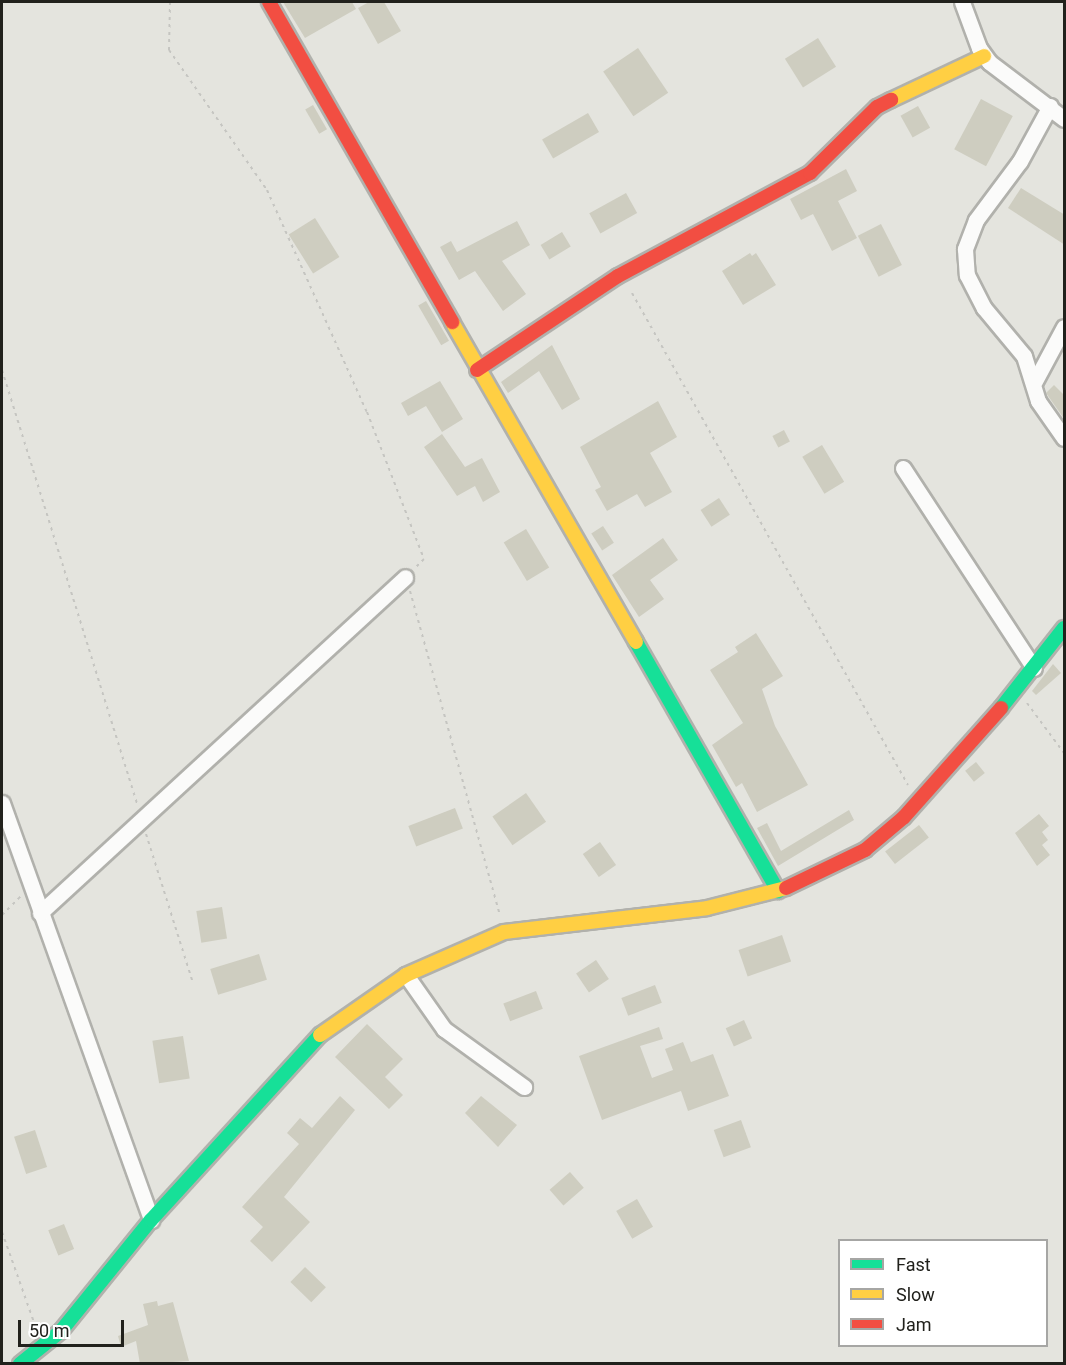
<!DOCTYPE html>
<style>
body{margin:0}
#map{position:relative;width:1066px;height:1365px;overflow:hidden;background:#e4e4de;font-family:Roboto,sans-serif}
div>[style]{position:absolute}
.building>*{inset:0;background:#cecdc0;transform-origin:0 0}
.path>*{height:2px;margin-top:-1px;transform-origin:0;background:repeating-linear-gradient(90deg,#c5c5c1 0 3px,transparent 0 7.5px)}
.roads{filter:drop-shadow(2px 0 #b1b1ac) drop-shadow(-2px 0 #b1b1ac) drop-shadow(0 2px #b1b1ac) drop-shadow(0 -2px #b1b1ac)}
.street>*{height:15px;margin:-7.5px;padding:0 7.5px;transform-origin:7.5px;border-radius:7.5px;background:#fbfbfa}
.fast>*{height:14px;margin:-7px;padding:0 7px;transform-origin:7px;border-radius:7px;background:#16e098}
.slow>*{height:14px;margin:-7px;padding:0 7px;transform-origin:7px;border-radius:7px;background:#ffcf43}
.jam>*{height:14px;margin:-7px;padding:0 7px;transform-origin:7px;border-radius:7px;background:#f24e42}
span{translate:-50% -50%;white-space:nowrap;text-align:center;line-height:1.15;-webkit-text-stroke:6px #fff;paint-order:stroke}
.frame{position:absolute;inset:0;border:3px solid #21211c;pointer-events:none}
.legend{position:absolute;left:838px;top:1239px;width:210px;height:108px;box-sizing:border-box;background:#fff;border:2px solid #a6a6a4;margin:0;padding:8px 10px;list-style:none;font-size:18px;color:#21211c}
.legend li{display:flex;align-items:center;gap:12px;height:30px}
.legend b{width:30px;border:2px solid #a6a6a4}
.scale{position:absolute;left:18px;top:1320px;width:106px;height:27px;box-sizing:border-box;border:3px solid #21211c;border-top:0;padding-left:8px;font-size:18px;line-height:21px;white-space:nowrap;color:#21211c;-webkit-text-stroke:4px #fff;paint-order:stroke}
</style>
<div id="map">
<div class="building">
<div style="clip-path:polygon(283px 2px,352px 2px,356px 9px,305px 38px)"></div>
<div style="clip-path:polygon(369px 2px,384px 2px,401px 31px,378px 44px,358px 8px)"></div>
<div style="left:818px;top:38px;width:34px;height:39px;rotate:58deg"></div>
<div style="left:638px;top:48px;width:54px;height:42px;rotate:56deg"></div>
<div style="left:981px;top:99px;width:36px;height:57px;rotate:28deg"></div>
<div style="left:313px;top:105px;width:28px;height:9px;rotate:60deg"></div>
<div style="left:918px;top:106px;width:25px;height:20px;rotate:61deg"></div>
<div style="left:588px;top:113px;width:22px;height:53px;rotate:60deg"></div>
<div style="clip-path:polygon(846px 169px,857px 191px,838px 201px,857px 238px,832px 251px,813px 214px,801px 220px,790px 199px)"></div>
<div style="clip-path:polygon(1021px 188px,1065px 215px,1065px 245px,1008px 208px)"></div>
<div style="left:626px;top:193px;width:23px;height:42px;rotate:61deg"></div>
<div style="left:315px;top:218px;width:46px;height:31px;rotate:58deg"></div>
<div style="clip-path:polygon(517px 221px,530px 245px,502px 261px,526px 294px,503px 311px,475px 271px,459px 280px,440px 247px,451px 241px,457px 252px)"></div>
<div style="left:881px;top:224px;width:46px;height:26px;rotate:63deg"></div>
<div style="left:562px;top:232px;width:17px;height:25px;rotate:59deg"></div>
<div style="clip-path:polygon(750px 253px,752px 256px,756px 253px,776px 285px,743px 305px,722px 271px)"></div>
<div style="left:426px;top:301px;width:46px;height:9px;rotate:60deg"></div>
<div style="clip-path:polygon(552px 345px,580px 399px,562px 410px,539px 371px,508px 393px,501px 382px)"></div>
<div style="clip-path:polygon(440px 381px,463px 419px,442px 432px,426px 406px,408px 416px,401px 403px)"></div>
<div style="clip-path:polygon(1054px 385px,1065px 396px,1065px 420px,1046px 393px)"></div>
<div style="clip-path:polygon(658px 401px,677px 437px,650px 453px,672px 492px,645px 507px,637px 494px,607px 511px,595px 490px,601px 487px,580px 447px)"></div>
<div style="left:784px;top:430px;width:13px;height:13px;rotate:63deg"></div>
<div style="clip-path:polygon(442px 434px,465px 467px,482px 458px,500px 492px,483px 502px,475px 486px,457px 496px,424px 447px)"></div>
<div style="left:822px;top:445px;width:43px;height:23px;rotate:59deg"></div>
<div style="left:719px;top:498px;width:20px;height:22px;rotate:57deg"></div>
<div style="left:603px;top:526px;width:20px;height:14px;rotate:57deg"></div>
<div style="left:526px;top:529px;width:45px;height:26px;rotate:59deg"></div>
<div style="clip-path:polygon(663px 538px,678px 560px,650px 580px,664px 599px,639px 617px,612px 575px)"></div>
<div style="clip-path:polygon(756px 633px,783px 676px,762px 689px,775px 726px,808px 785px,757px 812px,742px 783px,736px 787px,712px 745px,743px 723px,710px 670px,738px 652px,735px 647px)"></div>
<div style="clip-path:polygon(1053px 664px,1061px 673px,1036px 695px,1032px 691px)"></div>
<div style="left:976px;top:762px;width:14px;height:14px;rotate:51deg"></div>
<div style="left:526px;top:793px;width:35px;height:41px;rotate:55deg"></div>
<div style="left:455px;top:808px;width:22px;height:50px;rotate:69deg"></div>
<div style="clip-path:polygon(849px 810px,854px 820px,778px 866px,757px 828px,767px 823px,781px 851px)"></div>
<div style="clip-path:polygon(1039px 814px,1049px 826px,1042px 832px,1048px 840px,1042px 845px,1050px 855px,1037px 866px,1015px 833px)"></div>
<div style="left:919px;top:825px;width:16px;height:43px;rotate:52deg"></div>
<div style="left:600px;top:842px;width:28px;height:21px;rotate:55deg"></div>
<div style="left:222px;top:907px;width:32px;height:26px;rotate:81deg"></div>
<div style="left:782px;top:935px;width:28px;height:46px;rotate:71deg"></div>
<div style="left:259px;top:954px;width:27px;height:51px;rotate:73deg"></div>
<div style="left:596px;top:960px;width:23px;height:24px;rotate:56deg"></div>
<div style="left:655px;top:985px;width:19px;height:36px;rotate:69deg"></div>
<div style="left:536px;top:991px;width:19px;height:35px;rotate:69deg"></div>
<div style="left:744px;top:1020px;width:20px;height:20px;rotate:66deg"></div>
<div style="clip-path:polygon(367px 1024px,403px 1059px,385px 1077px,403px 1095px,389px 1109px,335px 1057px)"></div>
<div style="clip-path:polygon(659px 1027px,663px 1039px,640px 1046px,652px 1078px,673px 1070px,665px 1049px,683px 1042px,691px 1062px,713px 1054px,729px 1096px,688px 1111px,681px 1091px,602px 1120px,579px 1056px)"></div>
<div style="left:183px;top:1036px;width:43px;height:31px;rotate:81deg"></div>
<div style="clip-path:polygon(340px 1096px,355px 1110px,284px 1197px,310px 1222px,272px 1262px,250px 1241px,263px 1227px,242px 1207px,299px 1144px,287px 1133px,300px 1118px,312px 1128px)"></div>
<div style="clip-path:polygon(481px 1096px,517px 1125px,498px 1147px,465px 1113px)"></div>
<div style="left:741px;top:1120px;width:29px;height:29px;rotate:70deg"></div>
<div style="left:35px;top:1130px;width:39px;height:22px;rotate:72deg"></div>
<div style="left:570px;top:1172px;width:21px;height:27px;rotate:49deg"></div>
<div style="left:637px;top:1199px;width:32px;height:24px;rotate:60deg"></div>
<div style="left:64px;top:1224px;width:27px;height:17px;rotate:68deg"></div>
<div style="left:305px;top:1267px;width:29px;height:21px;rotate:44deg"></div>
<div style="clip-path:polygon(157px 1301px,158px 1306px,173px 1302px,189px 1361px,140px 1364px,136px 1341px,121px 1347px,118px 1336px,148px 1325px,143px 1304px)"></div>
</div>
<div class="path">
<div style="left:170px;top:2px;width:48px;rotate:91.2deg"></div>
<div style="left:169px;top:50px;width:171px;rotate:55deg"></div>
<div style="left:267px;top:190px;width:243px;rotate:65.8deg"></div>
<div style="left:367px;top:412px;width:158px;rotate:68.8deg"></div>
<div style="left:424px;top:559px;width:11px;rotate:135deg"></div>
<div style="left:632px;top:293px;width:564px;rotate:60.71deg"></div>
<div style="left:2px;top:370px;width:454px;rotate:72.7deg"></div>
<div style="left:410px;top:591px;width:336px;rotate:74.5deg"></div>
<div style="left:1027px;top:703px;width:62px;rotate:53.5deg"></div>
<div style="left:146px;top:834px;width:156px;rotate:72.5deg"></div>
<div style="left:2px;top:915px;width:27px;rotate:-45deg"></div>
<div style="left:2px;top:1232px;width:102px;rotate:70.5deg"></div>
</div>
<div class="roads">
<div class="street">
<div style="left:962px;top:2px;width:49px;rotate:69.7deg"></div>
<div style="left:979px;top:48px;width:17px;rotate:54deg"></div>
<div style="left:989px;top:62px;width:94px;rotate:37.2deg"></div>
<div style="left:1050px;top:106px;width:63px;rotate:118.6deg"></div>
<div style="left:1020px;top:161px;width:74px;rotate:126.7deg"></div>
<div style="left:976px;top:220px;width:31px;rotate:111deg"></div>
<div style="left:965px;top:249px;width:26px;rotate:86deg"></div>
<div style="left:967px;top:275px;width:37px;rotate:63deg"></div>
<div style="left:984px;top:308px;width:62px;rotate:50.2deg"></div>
<div style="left:1024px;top:356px;width:47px;rotate:72.7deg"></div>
<div style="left:1038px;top:401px;width:45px;rotate:54.9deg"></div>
<div style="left:1035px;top:381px;width:61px;rotate:-61.8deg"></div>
<div style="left:903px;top:468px;width:239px;rotate:56.8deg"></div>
<div style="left:2px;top:803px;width:443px;rotate:70.3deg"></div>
<div style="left:40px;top:913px;width:496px;rotate:-42.6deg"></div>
<div style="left:406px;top:975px;width:66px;rotate:54.9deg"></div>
<div style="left:444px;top:1029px;width:99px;rotate:35.9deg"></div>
</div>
<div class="fast">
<div style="left:636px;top:642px;width:287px;rotate:60.3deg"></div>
<div style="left:1001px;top:708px;width:102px;rotate:-51.8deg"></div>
<div style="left:20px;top:1364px;width:53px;rotate:-38.8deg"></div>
<div style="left:61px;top:1331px;width:143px;rotate:-51deg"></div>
<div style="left:151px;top:1220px;width:251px;rotate:-47.6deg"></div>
</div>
<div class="slow">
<div style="left:891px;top:100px;width:103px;rotate:-25.3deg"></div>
<div style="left:452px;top:322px;width:369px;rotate:60.1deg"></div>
<div style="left:320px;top:1035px;width:105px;rotate:-34.9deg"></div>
<div style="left:406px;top:975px;width:107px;rotate:-23.7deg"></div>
<div style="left:504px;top:932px;width:204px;rotate:-6.7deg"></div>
<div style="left:707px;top:908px;width:81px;rotate:-14.2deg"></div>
</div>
<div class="jam">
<div style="left:269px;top:2px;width:369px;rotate:60.2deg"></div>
<div style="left:477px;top:370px;width:169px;rotate:-33.7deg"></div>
<div style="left:618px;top:276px;width:218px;rotate:-28.2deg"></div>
<div style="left:810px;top:173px;width:94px;rotate:-44.6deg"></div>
<div style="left:877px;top:107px;width:16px;rotate:-27deg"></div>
<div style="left:786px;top:888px;width:88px;rotate:-25.7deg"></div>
<div style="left:865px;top:850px;width:51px;rotate:-40.2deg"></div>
<div style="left:904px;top:817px;width:146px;rotate:-48.3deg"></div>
</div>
</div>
<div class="frame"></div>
<ul class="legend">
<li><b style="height:8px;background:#16e098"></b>Fast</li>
<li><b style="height:8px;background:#ffcf43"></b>Slow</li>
<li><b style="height:8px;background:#f24e42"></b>Jam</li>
</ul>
<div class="scale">50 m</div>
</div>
